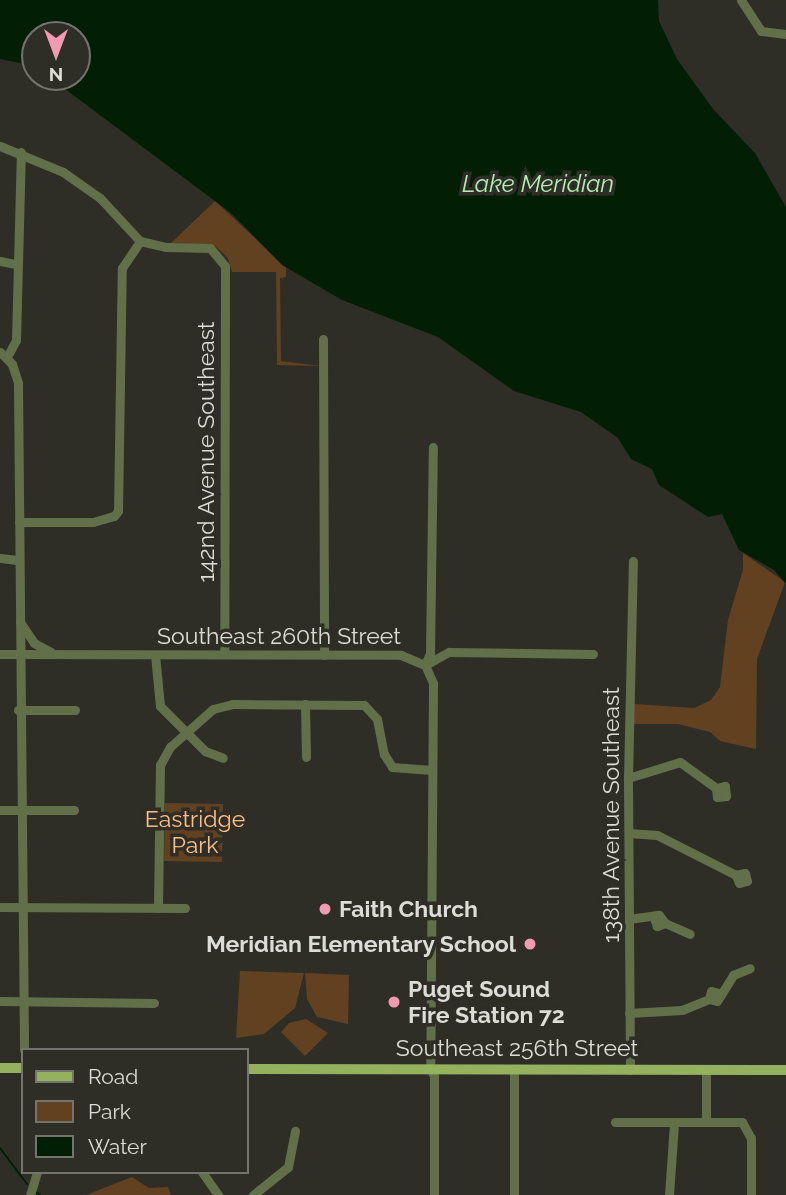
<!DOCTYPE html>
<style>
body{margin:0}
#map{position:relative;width:786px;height:1195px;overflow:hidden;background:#2e2e27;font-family:Raleway,sans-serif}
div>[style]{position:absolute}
.green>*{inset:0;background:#624120;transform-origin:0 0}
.water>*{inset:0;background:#021f05}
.stream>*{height:2px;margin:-1px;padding:0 1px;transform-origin:1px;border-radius:1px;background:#021f05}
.minor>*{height:9px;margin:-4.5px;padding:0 4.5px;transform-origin:4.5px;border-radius:4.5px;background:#617049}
.major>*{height:10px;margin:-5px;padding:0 5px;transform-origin:5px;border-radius:5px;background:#94b15e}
.dots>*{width:19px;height:19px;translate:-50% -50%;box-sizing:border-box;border:4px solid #2e2e27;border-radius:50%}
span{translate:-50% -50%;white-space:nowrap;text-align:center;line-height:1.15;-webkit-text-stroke:7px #2e2e27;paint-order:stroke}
.street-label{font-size:23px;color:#ddddd8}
.park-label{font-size:23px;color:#febf84}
.poi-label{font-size:23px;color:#ddddd8;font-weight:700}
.left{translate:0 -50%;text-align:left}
.right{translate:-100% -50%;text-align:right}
.water-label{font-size:24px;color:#b2f1b3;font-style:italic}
.legend{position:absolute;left:21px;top:1048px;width:228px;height:126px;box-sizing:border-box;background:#2e2e27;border:2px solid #74746e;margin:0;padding:9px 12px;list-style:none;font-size:21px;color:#ddddd8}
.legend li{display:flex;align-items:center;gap:14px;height:35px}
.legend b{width:35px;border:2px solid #74746e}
.north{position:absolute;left:21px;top:21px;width:70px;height:70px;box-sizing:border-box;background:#2e2e27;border:2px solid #74746e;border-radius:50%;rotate:180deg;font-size:19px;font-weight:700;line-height:28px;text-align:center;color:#ddddd8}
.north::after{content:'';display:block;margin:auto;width:24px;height:32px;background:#f19ab1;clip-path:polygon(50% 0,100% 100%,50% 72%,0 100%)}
</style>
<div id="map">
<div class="green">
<div style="clip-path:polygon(215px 201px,286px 267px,286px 277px,280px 278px,281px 361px,320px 366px,277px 365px,276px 272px,232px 272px,228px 258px,215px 246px,171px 243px)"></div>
<div style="clip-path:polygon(743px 553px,785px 582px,757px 659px,756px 749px,720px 741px,710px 732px,678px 724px,634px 724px,634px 704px,694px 708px,711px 700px,720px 687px,728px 620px,743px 570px)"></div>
<div style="left:165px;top:803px;width:58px;height:58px;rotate:1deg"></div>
<div style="clip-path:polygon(240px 971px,304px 973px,295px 1008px,264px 1034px,236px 1038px)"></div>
<div style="clip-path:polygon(305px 973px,349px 975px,348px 1024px,317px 1017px,307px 999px)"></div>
<div style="clip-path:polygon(306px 1019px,328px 1033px,305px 1056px,281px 1032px,289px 1023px)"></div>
<div style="clip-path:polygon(132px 1177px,149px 1188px,168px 1187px,171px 1195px,86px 1195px)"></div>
</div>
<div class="water">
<div style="clip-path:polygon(0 0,658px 0,659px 21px,677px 59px,713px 109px,755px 153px,786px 207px,786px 584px,774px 570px,739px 550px,722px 514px,708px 517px,659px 485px,652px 469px,631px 459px,618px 438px,581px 412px,514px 391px,438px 337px,342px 300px,282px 265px,231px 213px,49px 77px,77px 77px,77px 35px,35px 35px,35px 66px,0 59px)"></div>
</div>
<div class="stream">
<div style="left:0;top:1148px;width:45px;rotate:53.1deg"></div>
<div style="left:36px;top:1192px;width:5px;rotate:37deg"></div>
</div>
<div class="minor">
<div style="left:741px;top:0;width:37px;rotate:57deg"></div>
<div style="left:761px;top:31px;width:25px;rotate:7deg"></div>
<div style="left:0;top:146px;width:68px;rotate:22.4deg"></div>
<div style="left:63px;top:172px;width:45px;rotate:35.1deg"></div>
<div style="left:100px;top:198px;width:59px;rotate:47.1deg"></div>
<div style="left:140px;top:241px;width:27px;rotate:13deg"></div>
<div style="left:166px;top:247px;width:44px;rotate:1.3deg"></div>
<div style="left:210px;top:248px;width:23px;rotate:50deg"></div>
<div style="left:225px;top:266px;width:388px;rotate:90.1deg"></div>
<div style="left:0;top:261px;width:16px;rotate:11deg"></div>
<div style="left:323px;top:339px;width:316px;rotate:89.8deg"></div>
<div style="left:0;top:352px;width:17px;rotate:45deg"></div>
<div style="left:12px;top:364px;width:20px;rotate:72deg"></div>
<div style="left:18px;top:383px;width:667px;rotate:89.48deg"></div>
<div style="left:7px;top:357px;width:19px;rotate:-62deg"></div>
<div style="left:16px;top:340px;width:188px;rotate:-88.5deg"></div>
<div style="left:19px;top:522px;width:74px"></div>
<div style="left:93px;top:522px;width:22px;rotate:-16deg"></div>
<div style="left:114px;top:516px;width:6px;rotate:-51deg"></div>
<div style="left:118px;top:511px;width:243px;rotate:-89.1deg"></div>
<div style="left:122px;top:268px;width:32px;rotate:-56deg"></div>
<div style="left:0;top:558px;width:17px;rotate:7deg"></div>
<div style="left:20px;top:622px;width:25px;rotate:56deg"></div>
<div style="left:34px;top:643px;width:19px;rotate:28deg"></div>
<div style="left:0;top:654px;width:401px;rotate:0.1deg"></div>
<div style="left:401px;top:655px;width:26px;rotate:23deg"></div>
<div style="left:425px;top:665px;width:20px;rotate:66deg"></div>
<div style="left:433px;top:683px;width:385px;rotate:90.4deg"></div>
<div style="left:430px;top:1068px;width:9px;rotate:63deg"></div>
<div style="left:434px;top:1076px;width:119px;rotate:90deg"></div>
<div style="left:155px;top:655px;width:51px;rotate:84.4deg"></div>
<div style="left:160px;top:706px;width:64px;rotate:45deg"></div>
<div style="left:205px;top:751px;width:19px;rotate:21deg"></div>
<div style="left:427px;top:664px;width:25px;rotate:-29deg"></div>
<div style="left:449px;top:652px;width:144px;rotate:0.8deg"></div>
<div style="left:425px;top:665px;width:13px;rotate:-67deg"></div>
<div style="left:430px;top:653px;width:206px;rotate:-89.2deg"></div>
<div style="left:305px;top:704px;width:53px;rotate:88.9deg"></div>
<div style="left:18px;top:710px;width:57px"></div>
<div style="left:628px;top:778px;width:54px;rotate:-17.1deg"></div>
<div style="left:680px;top:762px;width:44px;rotate:35.8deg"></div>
<div style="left:716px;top:788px;width:9px;rotate:84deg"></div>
<div style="left:717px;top:797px;width:9px;rotate:-6deg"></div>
<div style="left:726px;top:796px;width:10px;rotate:-96deg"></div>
<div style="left:725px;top:786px;width:9px;rotate:167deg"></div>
<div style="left:0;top:810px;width:74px"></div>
<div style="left:629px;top:833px;width:28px;rotate:4deg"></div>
<div style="left:657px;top:835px;width:89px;rotate:26.9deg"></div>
<div style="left:736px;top:875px;width:9px;rotate:-13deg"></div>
<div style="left:745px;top:873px;width:8px;rotate:76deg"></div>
<div style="left:747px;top:881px;width:8px;rotate:166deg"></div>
<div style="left:739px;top:883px;width:9px;rotate:-111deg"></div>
<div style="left:0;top:907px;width:185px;rotate:0.3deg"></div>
<div style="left:158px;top:908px;width:143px;rotate:-89.2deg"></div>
<div style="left:160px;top:765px;width:21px;rotate:-61deg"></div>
<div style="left:170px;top:747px;width:57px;rotate:-41.5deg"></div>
<div style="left:213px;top:709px;width:21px;rotate:-14deg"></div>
<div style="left:233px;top:704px;width:131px;rotate:0.4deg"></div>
<div style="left:364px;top:705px;width:19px;rotate:47deg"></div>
<div style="left:377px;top:719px;width:36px;rotate:79deg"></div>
<div style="left:384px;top:754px;width:15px;rotate:58deg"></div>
<div style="left:392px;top:767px;width:40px;rotate:4.3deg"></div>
<div style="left:629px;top:919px;width:30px;rotate:-8deg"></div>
<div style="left:659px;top:915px;width:10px;rotate:53deg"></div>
<div style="left:665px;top:923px;width:9px;rotate:159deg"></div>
<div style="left:657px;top:926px;width:9px;rotate:-111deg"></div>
<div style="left:665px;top:923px;width:27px;rotate:24deg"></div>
<div style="left:719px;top:993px;width:8px;rotate:-166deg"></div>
<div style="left:711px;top:991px;width:8px;rotate:104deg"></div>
<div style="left:709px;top:999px;width:8px;rotate:14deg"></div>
<div style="left:717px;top:1001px;width:31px;rotate:-58deg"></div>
<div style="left:733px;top:975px;width:18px;rotate:-22deg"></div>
<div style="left:0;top:1001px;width:154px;rotate:0.7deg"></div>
<div style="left:629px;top:1013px;width:53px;rotate:-3.2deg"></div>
<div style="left:682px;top:1010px;width:29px;rotate:-22deg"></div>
<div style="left:630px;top:1070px;width:292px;rotate:-90.4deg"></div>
<div style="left:628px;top:778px;width:217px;rotate:-88.7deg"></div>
<div style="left:706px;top:1119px;width:49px;rotate:-90deg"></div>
<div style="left:615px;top:1122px;width:127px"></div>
<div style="left:742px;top:1122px;width:18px;rotate:61deg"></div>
<div style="left:751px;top:1138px;width:57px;rotate:90deg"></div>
<div style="left:202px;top:1172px;width:28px;rotate:55deg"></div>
<div style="left:30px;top:1195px;width:24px;rotate:-73deg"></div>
<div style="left:253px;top:1195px;width:45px;rotate:-38.7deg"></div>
<div style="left:288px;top:1167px;width:37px;rotate:-79deg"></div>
<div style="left:514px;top:1195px;width:124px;rotate:-90deg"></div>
<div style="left:669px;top:1195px;width:72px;rotate:-86deg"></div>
</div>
<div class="major">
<div style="left:0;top:1068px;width:23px"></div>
<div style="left:247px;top:1069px;width:539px;rotate:0.11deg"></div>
</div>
<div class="dots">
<div style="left:325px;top:909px;background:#f19ab1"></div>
<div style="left:530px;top:944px;background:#f19ab1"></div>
<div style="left:394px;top:1002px;background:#f19ab1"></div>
</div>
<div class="street-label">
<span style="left:206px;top:452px;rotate:-90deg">142nd Avenue Southeast</span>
<span style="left:279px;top:636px">Southeast 260th Street</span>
<span style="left:611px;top:815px;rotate:-90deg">138th Avenue Southeast</span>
<span style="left:517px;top:1048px">Southeast 256th Street</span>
</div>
<div class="park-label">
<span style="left:195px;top:832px">Eastridge<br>Park</span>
</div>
<div class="poi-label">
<span class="left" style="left:339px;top:909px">Faith Church</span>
<span class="right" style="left:516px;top:944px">Meridian Elementary School</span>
<span class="left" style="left:408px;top:1002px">Puget Sound<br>Fire Station 72</span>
</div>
<div class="water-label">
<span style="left:538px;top:184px">Lake Meridian</span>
</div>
<ul class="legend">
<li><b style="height:9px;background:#94b15e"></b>Road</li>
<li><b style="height:19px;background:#624120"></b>Park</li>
<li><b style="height:19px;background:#021f05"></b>Water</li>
</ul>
<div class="north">N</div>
</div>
